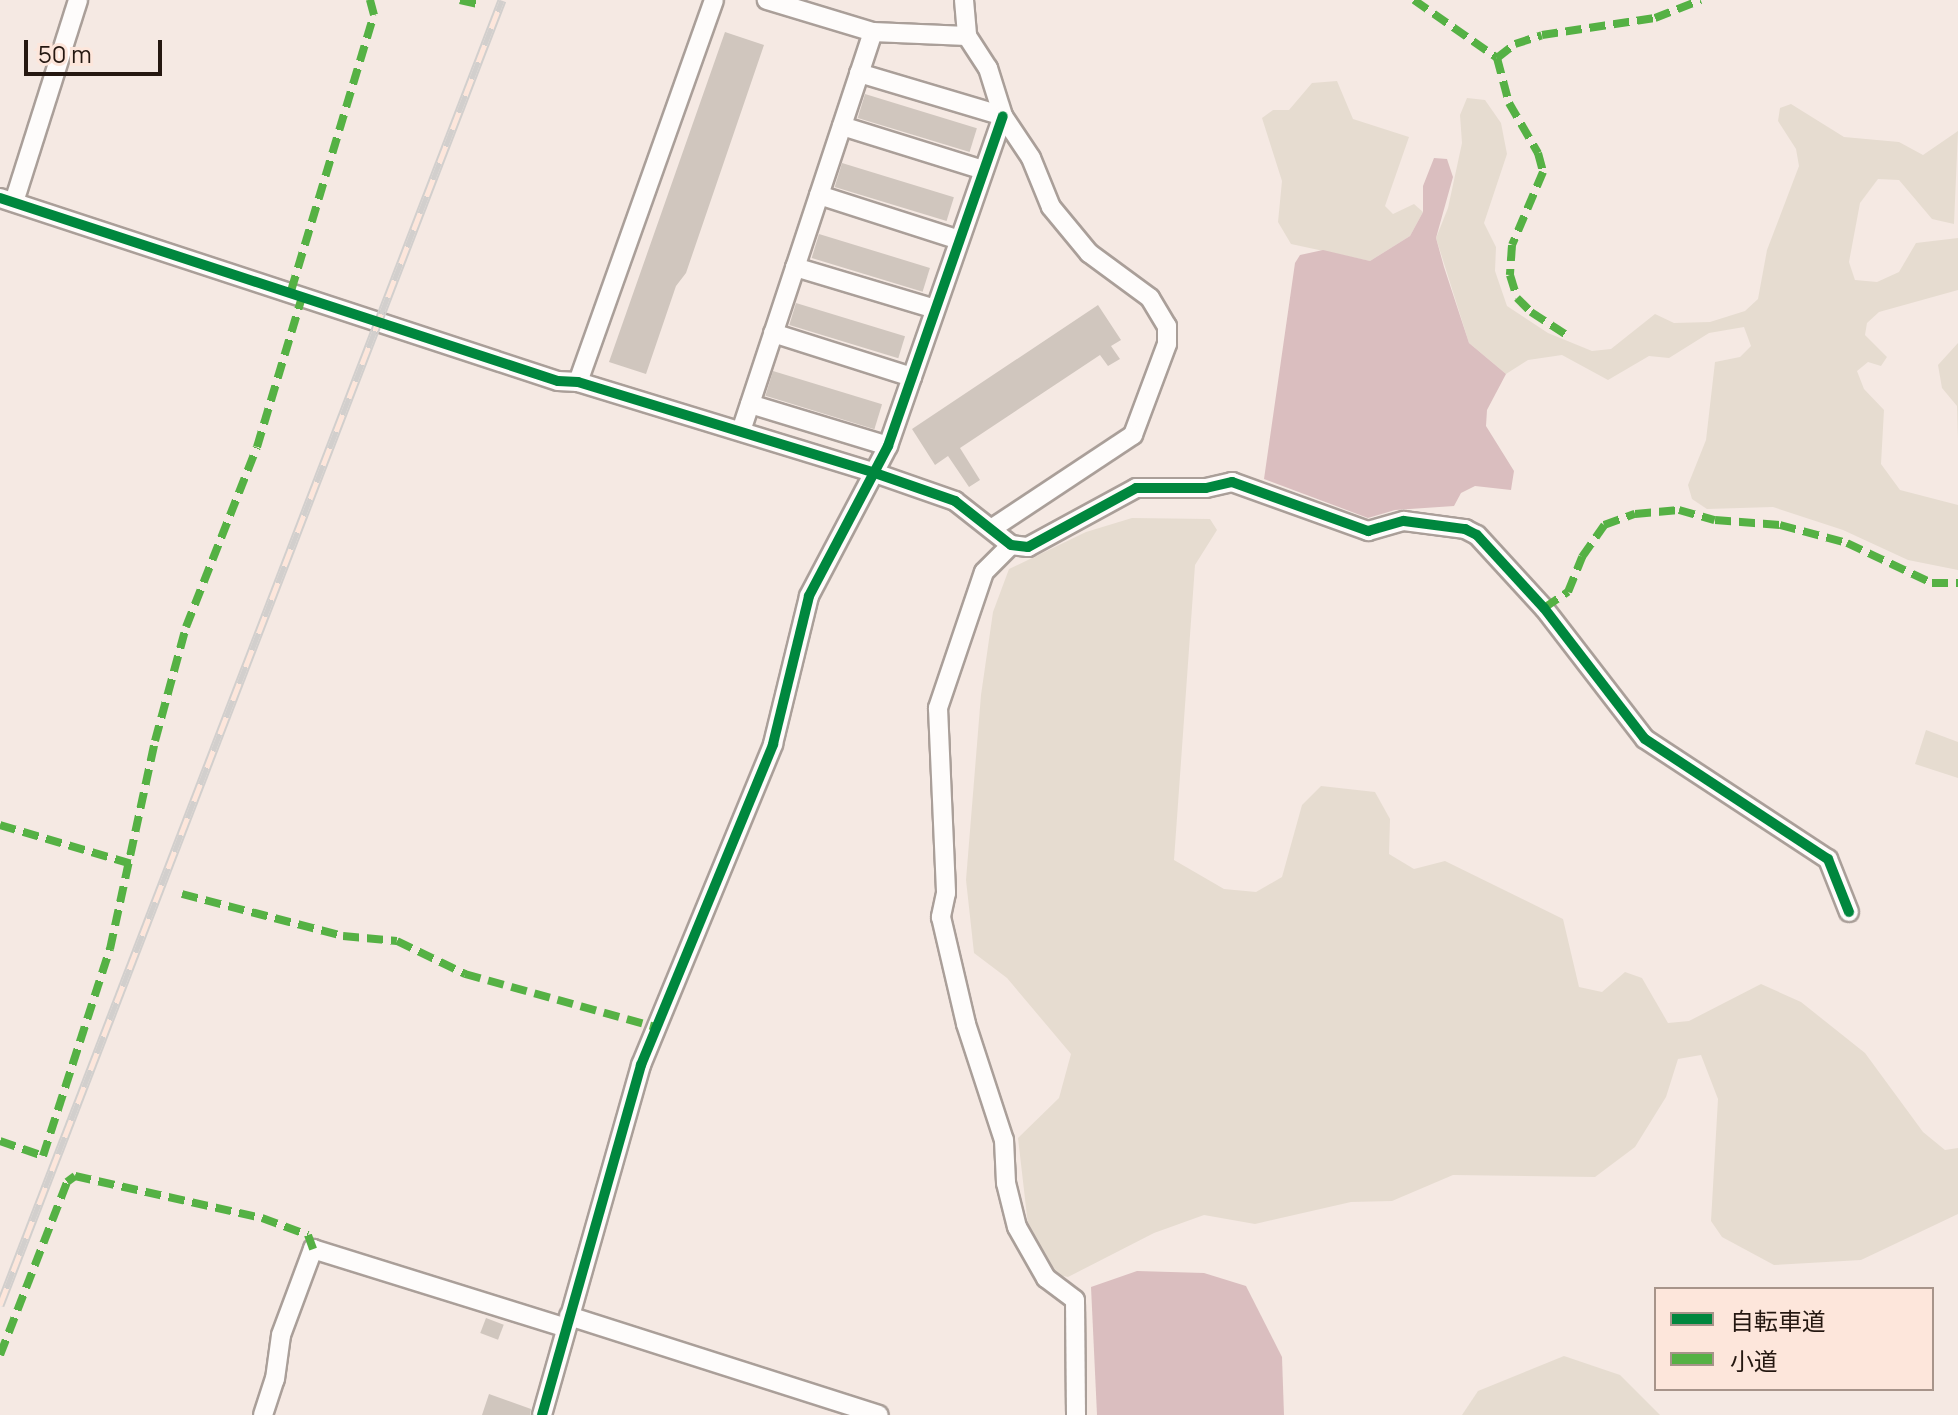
<!DOCTYPE html>
<meta charset="utf-8">
<style>
body{margin:0}
#map{position:relative;width:1958px;height:1415px;overflow:hidden;background:#f5e9e3;font-family:Manrope,"Noto Sans JP",sans-serif}
div>[style]{position:absolute}
.green>*{inset:0;background:#e6dcd0}
.water>*{inset:0;background:#dabebf}
.building>*{inset:0;background:#d0c6be;transform-origin:0 0}
.roads{filter:drop-shadow(2px 0 #aa9f99) drop-shadow(-2px 0 #aa9f99) drop-shadow(0 2px #aa9f99) drop-shadow(0 -2px #aa9f99)}
.street>*{height:18px;margin:-9px;padding:0 9px;transform-origin:9px;border-radius:9px;background:#fefcfb}
.rail>*{height:9px;margin-top:-4.5px;transform-origin:0;background:repeating-linear-gradient(90deg,#fde6db 0 18px,#d2cfcd 0 36px);box-sizing:border-box;border-block:2px solid #d2cfcd}
.quiet>*{height:8px;margin-top:-4px;transform-origin:0;background:repeating-linear-gradient(90deg,#55b144 0 16px,transparent 0 24px)}
.cycleway>*{height:10px;margin:-5px;padding:0 5px;transform-origin:5px;border-radius:5px;background:#00873e}
span{translate:-50% -50%;white-space:nowrap;text-align:center;line-height:1.15;-webkit-text-stroke:7px #fde6db;paint-order:stroke}
.legend{position:absolute;left:1654px;top:1287px;width:280px;height:104px;box-sizing:border-box;background:#fde6db;border:2px solid #a7948a;margin:0;padding:10px 14px;list-style:none;font-size:24px;color:#251811}
.legend li{display:flex;align-items:center;gap:16px;height:40px}
.legend b{width:40px;border:2px solid #a7948a}
.scale{position:absolute;left:24px;top:40px;width:138px;height:36px;box-sizing:border-box;border:4px solid #251811;border-top:0;padding-left:10px;font-size:24px;line-height:28px;white-space:nowrap;color:#251811;-webkit-text-stroke:6px #fde6db;paint-order:stroke}
</style>
<div id="map">
<div class="green">
<div style="clip-path:polygon(1337px 81px,1353px 119px,1409px 137px,1385px 206px,1393px 214px,1414px 204px,1423px 212px,1410px 236px,1370px 261px,1291px 244px,1278px 222px,1282px 181px,1262px 118px,1273px 110px,1289px 110px,1312px 83px)"></div>
<div style="clip-path:polygon(1467px 98px,1485px 100px,1501px 123px,1507px 154px,1484px 223px,1496px 247px,1495px 271px,1507px 306px,1548px 333px,1592px 351px,1611px 349px,1655px 314px,1674px 323px,1710px 322px,1745px 311px,1758px 299px,1767px 250px,1799px 166px,1796px 149px,1778px 121px,1780px 108px,1791px 104px,1844px 137px,1899px 142px,1923px 155px,1958px 131px,1954px 224px,1932px 219px,1899px 180px,1878px 179px,1860px 203px,1849px 262px,1855px 280px,1877px 282px,1899px 272px,1916px 243px,1958px 238px,1958px 290px,1879px 312px,1867px 323px,1865px 335px,1887px 357px,1881px 366px,1868px 362px,1857px 371px,1864px 389px,1884px 410px,1881px 464px,1900px 490px,1958px 505px,1958px 570px,1908px 560px,1843px 530px,1773px 507px,1707px 509px,1692px 499px,1688px 485px,1706px 440px,1715px 362px,1740px 357px,1751px 346px,1744px 327px,1709px 333px,1669px 358px,1649px 356px,1608px 380px,1562px 355px,1528px 360px,1506px 374px,1469px 343px,1436px 238px,1448px 208px,1462px 143px,1460px 115px)"></div>
<div style="clip-path:polygon(1958px 343px,1958px 439px,1957px 406px,1942px 388px,1938px 365px)"></div>
<div style="clip-path:polygon(1132px 518px,1210px 519px,1217px 530px,1195px 565px,1174px 860px,1224px 889px,1256px 892px,1282px 877px,1302px 805px,1321px 786px,1375px 792px,1390px 819px,1389px 854px,1414px 869px,1445px 861px,1563px 919px,1579px 987px,1602px 992px,1625px 972px,1642px 978px,1668px 1023px,1689px 1021px,1761px 984px,1801px 1002px,1865px 1053px,1923px 1132px,1945px 1150px,1958px 1148px,1958px 1214px,1861px 1260px,1774px 1265px,1722px 1237px,1711px 1221px,1718px 1099px,1701px 1055px,1678px 1059px,1666px 1097px,1635px 1147px,1595px 1177px,1453px 1175px,1392px 1201px,1351px 1202px,1255px 1224px,1204px 1215px,1154px 1233px,1068px 1277px,1049px 1273px,1031px 1251px,1018px 1138px,1059px 1098px,1071px 1054px,1007px 978px,974px 953px,966px 880px,981px 695px,993px 612px,1009px 569px,1086px 532px)"></div>
<div style="clip-path:polygon(1926px 730px,1958px 742px,1958px 778px,1915px 764px)"></div>
<div style="clip-path:polygon(1564px 1356px,1620px 1375px,1660px 1415px,1462px 1415px,1478px 1391px)"></div>
</div>
<div class="water">
<div style="clip-path:polygon(1434px 158px,1447px 159px,1453px 177px,1436px 238px,1444px 267px,1469px 343px,1506px 374px,1487px 410px,1486px 426px,1514px 471px,1511px 490px,1475px 486px,1461px 493px,1454px 506px,1395px 510px,1368px 518px,1264px 479px,1295px 263px,1300px 255px,1323px 250px,1370px 261px,1410px 236px,1423px 212px,1423px 186px)"></div>
<div style="clip-path:polygon(1137px 1271px,1204px 1273px,1246px 1286px,1282px 1357px,1284px 1415px,1097px 1415px,1091px 1287px)"></div>
</div>
<div class="building">
<div style="clip-path:polygon(725px 32px,764px 45px,686px 273px,676px 286px,646px 374px,609px 362px)"></div>
<div style="left:865px;top:94px;width:117px;height:25px;rotate:17deg"></div>
<div style="left:842px;top:163px;width:117px;height:25px;rotate:17deg"></div>
<div style="left:819px;top:234px;width:116px;height:25px;rotate:17deg"></div>
<div style="left:796px;top:303px;width:114px;height:23px;rotate:17deg"></div>
<div style="clip-path:polygon(1098px 305px,1121px 340px,1111px 346px,1120px 359px,1108px 366px,1100px 355px,960px 448px,980px 480px,969px 487px,948px 456px,935px 465px,912px 429px)"></div>
<div style="left:773px;top:371px;width:114px;height:26px;rotate:17deg"></div>
<div style="left:486px;top:1318px;width:19px;height:16px;rotate:21deg"></div>
<div style="clip-path:polygon(489px 1394px,531px 1409px,530px 1415px,482px 1415px)"></div>
</div>
<div class="roads">
<div class="street">
<div style="left:964px;top:0;width:36px;rotate:85deg"></div>
<div style="left:967px;top:36px;width:38px;rotate:57deg"></div>
<div style="left:988px;top:68px;width:50px;rotate:72.6deg"></div>
<div style="left:1003px;top:116px;width:50px;rotate:56.3deg"></div>
<div style="left:1031px;top:158px;width:53px;rotate:67.8deg"></div>
<div style="left:1051px;top:207px;width:60px;rotate:50.4deg"></div>
<div style="left:1089px;top:253px;width:76px;rotate:36.4deg"></div>
<div style="left:1150px;top:298px;width:33px;rotate:59deg"></div>
<div style="left:1167px;top:326px;width:18px;rotate:90deg"></div>
<div style="left:1167px;top:344px;width:97px;rotate:110.5deg"></div>
<div style="left:1133px;top:435px;width:167px;rotate:146.5deg"></div>
<div style="left:873px;top:32px;width:94px;rotate:2.4deg"></div>
<div style="left:859px;top:73px;width:150px;rotate:16.6deg"></div>
<div style="left:842px;top:126px;width:148px;rotate:17.3deg"></div>
<div style="left:819px;top:195px;width:147px;rotate:17.8deg"></div>
<div style="left:0;top:198px;width:587px;rotate:18.16deg"></div>
<div style="left:558px;top:381px;width:20px;rotate:3deg"></div>
<div style="left:578px;top:382px;width:311px;rotate:17deg"></div>
<div style="left:875px;top:473px;width:85px;rotate:19.3deg"></div>
<div style="left:955px;top:501px;width:71px;rotate:38.2deg"></div>
<div style="left:1011px;top:545px;width:17px;rotate:7deg"></div>
<div style="left:1028px;top:547px;width:123px;rotate:-28.6deg"></div>
<div style="left:1136px;top:488px;width:70px"></div>
<div style="left:1206px;top:488px;width:27px;rotate:-13deg"></div>
<div style="left:1232px;top:482px;width:145px;rotate:19.8deg"></div>
<div style="left:1368px;top:531px;width:37px;rotate:-16deg"></div>
<div style="left:1404px;top:521px;width:62px;rotate:7.5deg"></div>
<div style="left:1465px;top:529px;width:13px;rotate:27deg"></div>
<div style="left:1477px;top:535px;width:99px;rotate:47.5deg"></div>
<div style="left:1544px;top:608px;width:165px;rotate:52.4deg"></div>
<div style="left:1645px;top:739px;width:219px;rotate:33.3deg"></div>
<div style="left:1828px;top:859px;width:57px;rotate:68.4deg"></div>
<div style="left:14px;top:202px;width:212px;rotate:-72.4deg"></div>
<div style="left:795px;top:267px;width:146px;rotate:16.7deg"></div>
<div style="left:773px;top:333px;width:146px;rotate:17.6deg"></div>
<div style="left:578px;top:382px;width:405px;rotate:-70.4deg"></div>
<div style="left:750px;top:404px;width:144px;rotate:16.9deg"></div>
<div style="left:741px;top:431px;width:420px;rotate:-71.7deg"></div>
<div style="left:873px;top:32px;width:111px;rotate:-163.2deg"></div>
<div style="left:1011px;top:545px;width:38px;rotate:135deg"></div>
<div style="left:984px;top:572px;width:144px;rotate:108.7deg"></div>
<div style="left:938px;top:708px;width:185px;rotate:87.5deg"></div>
<div style="left:946px;top:893px;width:25px;rotate:102deg"></div>
<div style="left:941px;top:917px;width:110px;rotate:76.8deg"></div>
<div style="left:966px;top:1024px;width:122px;rotate:71.9deg"></div>
<div style="left:1004px;top:1140px;width:43px;rotate:87.3deg"></div>
<div style="left:1006px;top:1183px;width:45px;rotate:76deg"></div>
<div style="left:1017px;top:1227px;width:59px;rotate:60.4deg"></div>
<div style="left:1046px;top:1278px;width:36px;rotate:37deg"></div>
<div style="left:1075px;top:1300px;width:115px;rotate:89.5deg"></div>
<div style="left:569px;top:1316px;width:325px;rotate:17.7deg"></div>
<div style="left:263px;top:1415px;width:38px;rotate:-72deg"></div>
<div style="left:275px;top:1379px;width:44px;rotate:-82.2deg"></div>
<div style="left:281px;top:1335px;width:92px;rotate:-69.6deg"></div>
<div style="left:313px;top:1249px;width:265px;rotate:17.3deg"></div>
<div style="left:542px;top:1415px;width:364px;rotate:-74.2deg"></div>
<div style="left:641px;top:1065px;width:347px;rotate:-67.6deg"></div>
<div style="left:773px;top:744px;width:152px;rotate:-76.3deg"></div>
<div style="left:809px;top:596px;width:170px;rotate:-62.2deg"></div>
<div style="left:888px;top:446px;width:349px;rotate:-70.8deg"></div>
</div>
</div>
<div class="rail">
<div style="left:0;top:1305px;width:1398px;rotate:-68.96deg"></div>
</div>
<div class="quiet">
<div style="left:460px;top:0;width:22px;rotate:13deg"></div>
<div style="left:1414px;top:0;width:101px;rotate:34.9deg"></div>
<div style="left:1497px;top:58px;width:47px;rotate:75.1deg"></div>
<div style="left:1509px;top:103px;width:58px;rotate:59.9deg"></div>
<div style="left:1538px;top:153px;width:20px;rotate:75deg"></div>
<div style="left:1543px;top:172px;width:79px;rotate:113deg"></div>
<div style="left:1512px;top:245px;width:30px;rotate:94deg"></div>
<div style="left:1510px;top:275px;width:24px;rotate:73deg"></div>
<div style="left:1517px;top:298px;width:20px;rotate:45deg"></div>
<div style="left:1531px;top:312px;width:44px;rotate:33deg"></div>
<div style="left:1497px;top:58px;width:23px;rotate:-38deg"></div>
<div style="left:1515px;top:44px;width:28px;rotate:-18deg"></div>
<div style="left:1542px;top:35px;width:114px;rotate:-8.6deg"></div>
<div style="left:1655px;top:18px;width:49px;rotate:-21.4deg"></div>
<div style="left:291px;top:291px;width:288px;rotate:-73.3deg"></div>
<div style="left:374px;top:15px;width:16px;rotate:-105deg"></div>
<div style="left:1544px;top:608px;width:29px;rotate:-34deg"></div>
<div style="left:1568px;top:592px;width:38px;rotate:-68deg"></div>
<div style="left:1582px;top:557px;width:39px;rotate:-55deg"></div>
<div style="left:1604px;top:525px;width:33px;rotate:-20deg"></div>
<div style="left:1635px;top:514px;width:44px;rotate:-5.2deg"></div>
<div style="left:1679px;top:510px;width:37px;rotate:16deg"></div>
<div style="left:1715px;top:520px;width:65px;rotate:4.4deg"></div>
<div style="left:1780px;top:525px;width:69px;rotate:15deg"></div>
<div style="left:1847px;top:543px;width:94px;rotate:25.2deg"></div>
<div style="left:1932px;top:583px;width:26px"></div>
<div style="left:0;top:825px;width:138px;rotate:16.5deg"></div>
<div style="left:182px;top:894px;width:166px;rotate:14.6deg"></div>
<div style="left:343px;top:936px;width:54px;rotate:5.3deg"></div>
<div style="left:397px;top:941px;width:76px;rotate:25.9deg"></div>
<div style="left:465px;top:974px;width:197px;rotate:15.6deg"></div>
<div style="left:0;top:1141px;width:46px;rotate:19.2deg"></div>
<div style="left:43px;top:1156px;width:218px;rotate:-72.1deg"></div>
<div style="left:110px;top:949px;width:213px;rotate:-77.8deg"></div>
<div style="left:155px;top:741px;width:118px;rotate:-74.8deg"></div>
<div style="left:186px;top:627px;width:193px;rotate:-68.5deg"></div>
<div style="left:257px;top:447px;width:160px;rotate:-73.3deg"></div>
<div style="left:0;top:1355px;width:186px;rotate:-68.8deg"></div>
<div style="left:67px;top:1182px;width:10px;rotate:-37deg"></div>
<div style="left:75px;top:1176px;width:192px;rotate:12.7deg"></div>
<div style="left:262px;top:1218px;width:49px;rotate:20.3deg"></div>
<div style="left:308px;top:1235px;width:15px;rotate:70deg"></div>
</div>
<div class="cycleway">
<div style="left:0;top:198px;width:587px;rotate:18.16deg"></div>
<div style="left:558px;top:381px;width:20px;rotate:3deg"></div>
<div style="left:578px;top:382px;width:311px;rotate:17deg"></div>
<div style="left:875px;top:473px;width:85px;rotate:19.3deg"></div>
<div style="left:955px;top:501px;width:71px;rotate:38.2deg"></div>
<div style="left:1011px;top:545px;width:17px;rotate:7deg"></div>
<div style="left:1028px;top:547px;width:123px;rotate:-28.6deg"></div>
<div style="left:1136px;top:488px;width:70px"></div>
<div style="left:1206px;top:488px;width:27px;rotate:-13deg"></div>
<div style="left:1232px;top:482px;width:145px;rotate:19.8deg"></div>
<div style="left:1368px;top:531px;width:37px;rotate:-16deg"></div>
<div style="left:1404px;top:521px;width:62px;rotate:7.5deg"></div>
<div style="left:1465px;top:529px;width:13px;rotate:27deg"></div>
<div style="left:1477px;top:535px;width:99px;rotate:47.5deg"></div>
<div style="left:1544px;top:608px;width:165px;rotate:52.4deg"></div>
<div style="left:1645px;top:739px;width:219px;rotate:33.3deg"></div>
<div style="left:1828px;top:859px;width:57px;rotate:68.4deg"></div>
<div style="left:542px;top:1415px;width:364px;rotate:-74.2deg"></div>
<div style="left:641px;top:1065px;width:347px;rotate:-67.6deg"></div>
<div style="left:773px;top:744px;width:152px;rotate:-76.3deg"></div>
<div style="left:809px;top:596px;width:170px;rotate:-62.2deg"></div>
<div style="left:888px;top:446px;width:349px;rotate:-70.8deg"></div>
</div>
<ul class="legend">
<li><b style="height:10px;background:#00873e"></b>自転車道</li>
<li><b style="height:10px;background:#55b144"></b>小道</li>
</ul>
<div class="scale">50 m</div>
</div>
